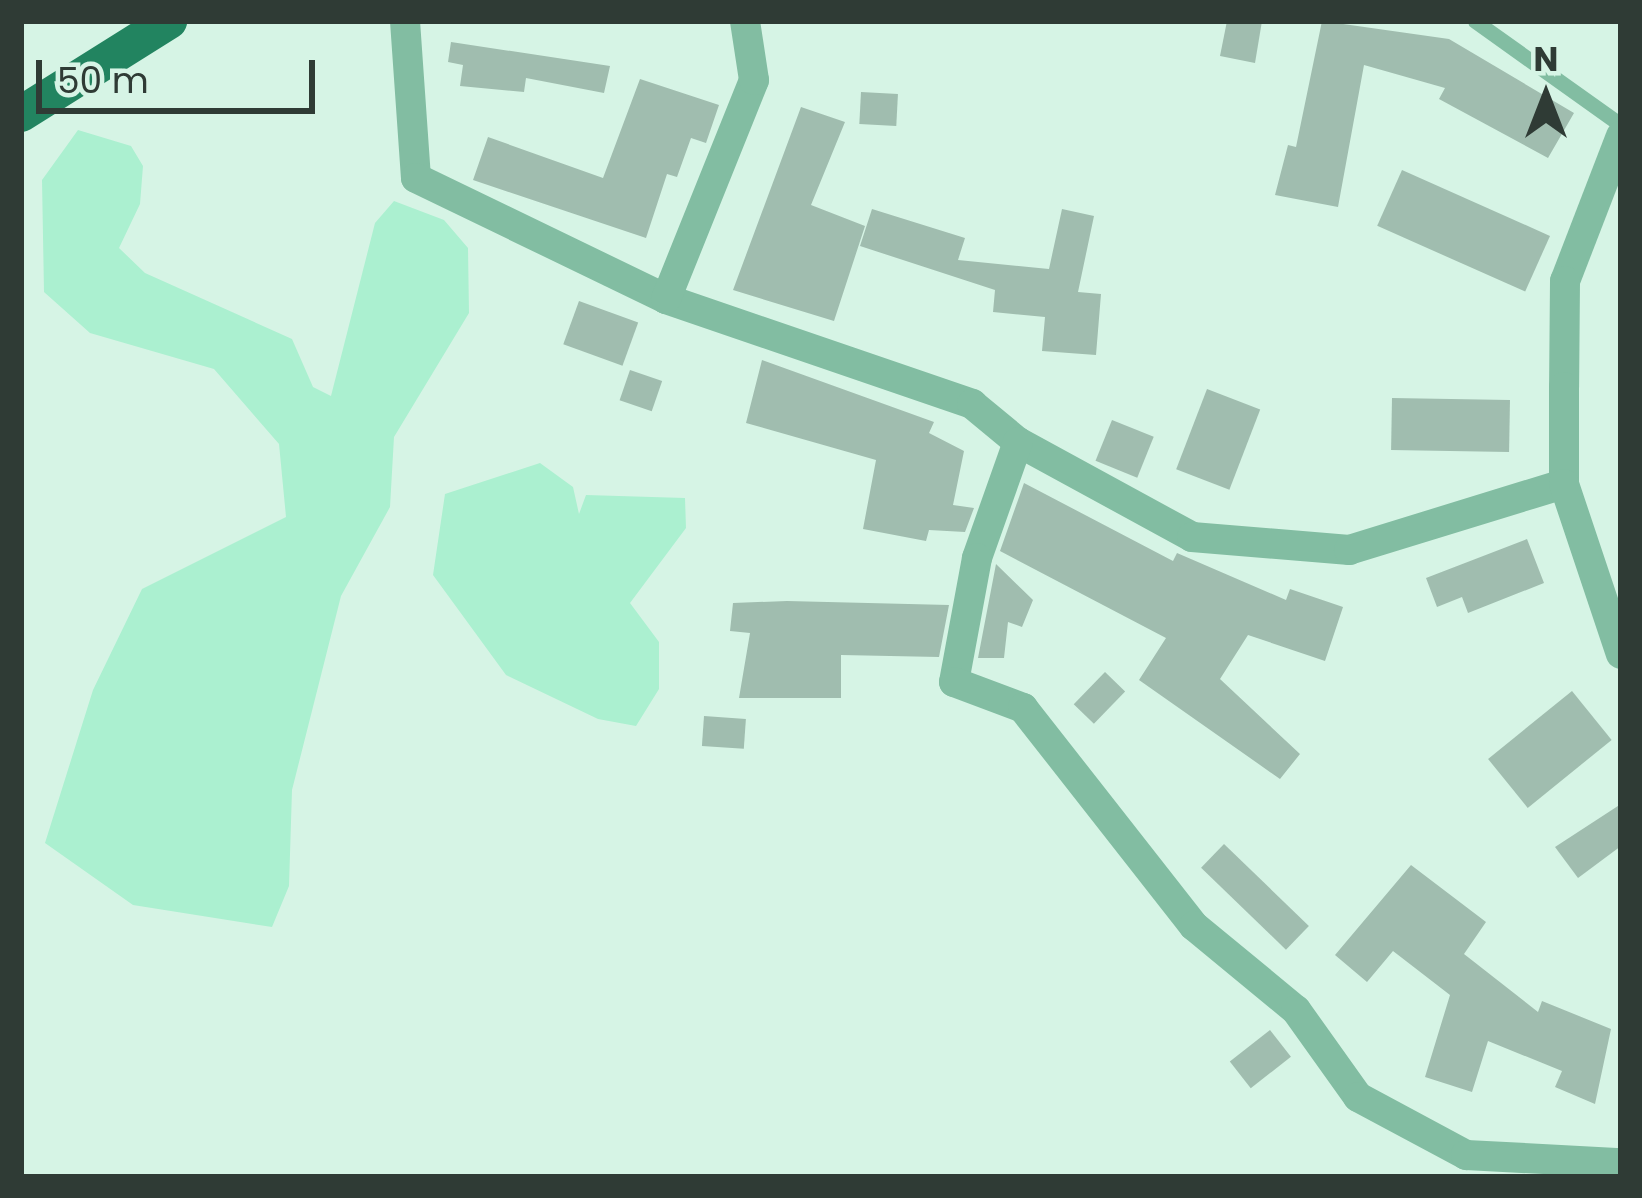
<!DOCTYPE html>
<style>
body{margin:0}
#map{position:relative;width:1642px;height:1198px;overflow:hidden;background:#d6f4e5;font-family:Poppins,sans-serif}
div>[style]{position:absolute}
.green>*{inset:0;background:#abf0d0}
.building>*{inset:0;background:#a0bdaf;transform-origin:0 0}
.service>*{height:15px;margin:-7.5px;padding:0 7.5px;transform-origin:7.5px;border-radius:7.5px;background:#82bda2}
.minor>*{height:30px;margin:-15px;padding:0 15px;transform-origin:15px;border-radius:15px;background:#82bda2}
.trunk>*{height:36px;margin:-18px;padding:0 18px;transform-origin:18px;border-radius:18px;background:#228460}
span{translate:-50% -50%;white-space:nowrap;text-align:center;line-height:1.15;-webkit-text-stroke:9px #d6f4e5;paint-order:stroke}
.frame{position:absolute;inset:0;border:24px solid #2f3b35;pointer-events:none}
.north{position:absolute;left:1486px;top:36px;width:120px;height:120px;-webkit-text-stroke:9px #d6f4e5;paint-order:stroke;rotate:0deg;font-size:33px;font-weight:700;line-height:48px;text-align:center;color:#2f3b35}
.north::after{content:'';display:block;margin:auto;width:42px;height:54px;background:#2f3b35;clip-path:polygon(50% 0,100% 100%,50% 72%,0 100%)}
.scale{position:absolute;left:36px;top:60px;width:279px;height:54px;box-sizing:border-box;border:6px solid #2f3b35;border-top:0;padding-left:15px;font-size:36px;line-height:42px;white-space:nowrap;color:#2f3b35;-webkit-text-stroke:9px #d6f4e5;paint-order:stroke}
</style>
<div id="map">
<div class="green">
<div style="clip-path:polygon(78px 130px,131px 146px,143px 166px,140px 204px,119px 248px,145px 273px,292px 339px,313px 387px,331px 396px,375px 223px,394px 201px,444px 220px,468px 248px,469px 313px,394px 437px,390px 507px,341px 596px,292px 790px,289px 886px,272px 927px,133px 905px,45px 843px,93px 690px,142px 589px,286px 517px,279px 444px,214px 369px,90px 333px,44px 292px,42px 180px)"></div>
<div style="clip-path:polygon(540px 463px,573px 487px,579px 514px,586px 495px,685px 498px,686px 528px,630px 603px,659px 642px,659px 689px,636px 726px,598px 719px,506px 675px,433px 575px,445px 494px)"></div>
</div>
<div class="building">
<div style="clip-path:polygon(1227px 21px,1262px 21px,1255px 63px,1220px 56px)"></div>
<div style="clip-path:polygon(1322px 21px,1449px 39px,1574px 113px,1548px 158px,1439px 99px,1445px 88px,1364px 65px,1338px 207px,1275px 195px,1288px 145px,1296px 147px)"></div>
<div style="clip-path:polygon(451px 42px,610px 66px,604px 93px,526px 78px,524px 92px,460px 86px,463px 65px,448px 62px)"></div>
<div style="clip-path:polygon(640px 79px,719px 105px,706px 143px,691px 138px,677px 177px,667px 174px,646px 238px,473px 180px,488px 137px,603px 178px)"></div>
<div style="left:861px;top:92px;width:37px;height:32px;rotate:3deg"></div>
<div style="clip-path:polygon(801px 107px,845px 122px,811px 205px,865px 226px,834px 321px,733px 290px)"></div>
<div style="left:1402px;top:170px;width:162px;height:61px;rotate:24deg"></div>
<div style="clip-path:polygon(872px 209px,965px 238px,958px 260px,1049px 269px,1062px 209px,1094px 216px,1078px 292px,1101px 294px,1096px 355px,1042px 351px,1045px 317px,993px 312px,995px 290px,860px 246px)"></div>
<div style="left:579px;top:301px;width:63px;height:46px;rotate:20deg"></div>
<div style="clip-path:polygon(762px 360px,934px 422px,929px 433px,964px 451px,953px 505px,974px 508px,965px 532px,929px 530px,926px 541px,863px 529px,876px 460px,746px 423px)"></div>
<div style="left:630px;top:370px;width:34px;height:32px;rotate:19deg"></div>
<div style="left:1207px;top:389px;width:57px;height:86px;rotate:21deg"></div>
<div style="left:1392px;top:398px;width:118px;height:52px;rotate:1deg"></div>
<div style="left:1112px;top:420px;width:45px;height:44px;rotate:22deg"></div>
<div style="clip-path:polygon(1024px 483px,1173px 561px,1177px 553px,1286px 600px,1290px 589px,1343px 607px,1325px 661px,1248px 635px,1220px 679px,1300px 754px,1280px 779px,1139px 680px,1166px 638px,1000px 551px)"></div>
<div style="clip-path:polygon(1527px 539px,1544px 583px,1468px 613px,1462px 597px,1437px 607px,1426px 578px)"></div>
<div style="clip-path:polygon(996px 564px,1033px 600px,1022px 627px,1008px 622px,1004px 658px,978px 658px)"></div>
<div style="clip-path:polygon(787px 601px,949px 605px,939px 657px,841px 655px,841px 698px,739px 698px,750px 633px,730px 631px,733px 603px)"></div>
<div style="left:1105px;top:672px;width:28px;height:45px;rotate:44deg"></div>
<div style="left:1572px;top:691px;width:63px;height:108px;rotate:51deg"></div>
<div style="left:704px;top:716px;width:42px;height:30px;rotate:4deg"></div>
<div style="clip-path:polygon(1621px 804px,1621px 846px,1578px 878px,1555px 847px)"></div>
<div style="left:1224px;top:844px;width:118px;height:33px;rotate:44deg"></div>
<div style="clip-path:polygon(1411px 865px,1486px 922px,1464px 954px,1538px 1012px,1542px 1001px,1611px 1029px,1595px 1104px,1555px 1087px,1562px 1071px,1488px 1041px,1472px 1092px,1425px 1077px,1450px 995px,1393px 951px,1367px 982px,1335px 955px)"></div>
<div style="left:1270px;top:1030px;width:34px;height:51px;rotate:52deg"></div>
</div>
<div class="service">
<div style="left:1475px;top:21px;width:179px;rotate:35.5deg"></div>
</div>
<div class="minor">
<div style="left:405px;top:21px;width:157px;rotate:86deg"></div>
<div style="left:416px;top:178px;width:278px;rotate:25.8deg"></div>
<div style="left:666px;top:299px;width:324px;rotate:18.9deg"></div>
<div style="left:972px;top:404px;width:60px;rotate:39.6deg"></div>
<div style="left:1018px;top:442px;width:198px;rotate:28.6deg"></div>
<div style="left:1192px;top:537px;width:158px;rotate:4.7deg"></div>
<div style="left:1349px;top:550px;width:225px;rotate:-17.1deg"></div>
<div style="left:1621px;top:136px;width:155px;rotate:111.1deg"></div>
<div style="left:1565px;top:281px;width:106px;rotate:90.5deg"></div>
<div style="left:1564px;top:387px;width:97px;rotate:90deg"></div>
<div style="left:1564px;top:484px;width:179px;rotate:71.5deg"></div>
<div style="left:666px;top:299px;width:236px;rotate:-68.1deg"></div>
<div style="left:754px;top:80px;width:60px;rotate:-98.7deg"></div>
<div style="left:1018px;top:442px;width:123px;rotate:109.5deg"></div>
<div style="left:977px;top:558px;width:126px;rotate:100.5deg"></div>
<div style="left:954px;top:682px;width:74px;rotate:20.6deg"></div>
<div style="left:1023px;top:708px;width:277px;rotate:51.9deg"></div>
<div style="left:1194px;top:926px;width:132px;rotate:39.5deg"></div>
<div style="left:1296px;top:1010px;width:107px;rotate:54.5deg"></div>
<div style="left:1358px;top:1097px;width:123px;rotate:28.2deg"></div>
<div style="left:1466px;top:1155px;width:155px;rotate:3deg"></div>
</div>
<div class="trunk">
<div style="left:21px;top:114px;width:175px;rotate:-32.1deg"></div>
</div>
<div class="frame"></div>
<div class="north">N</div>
<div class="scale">50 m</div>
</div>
